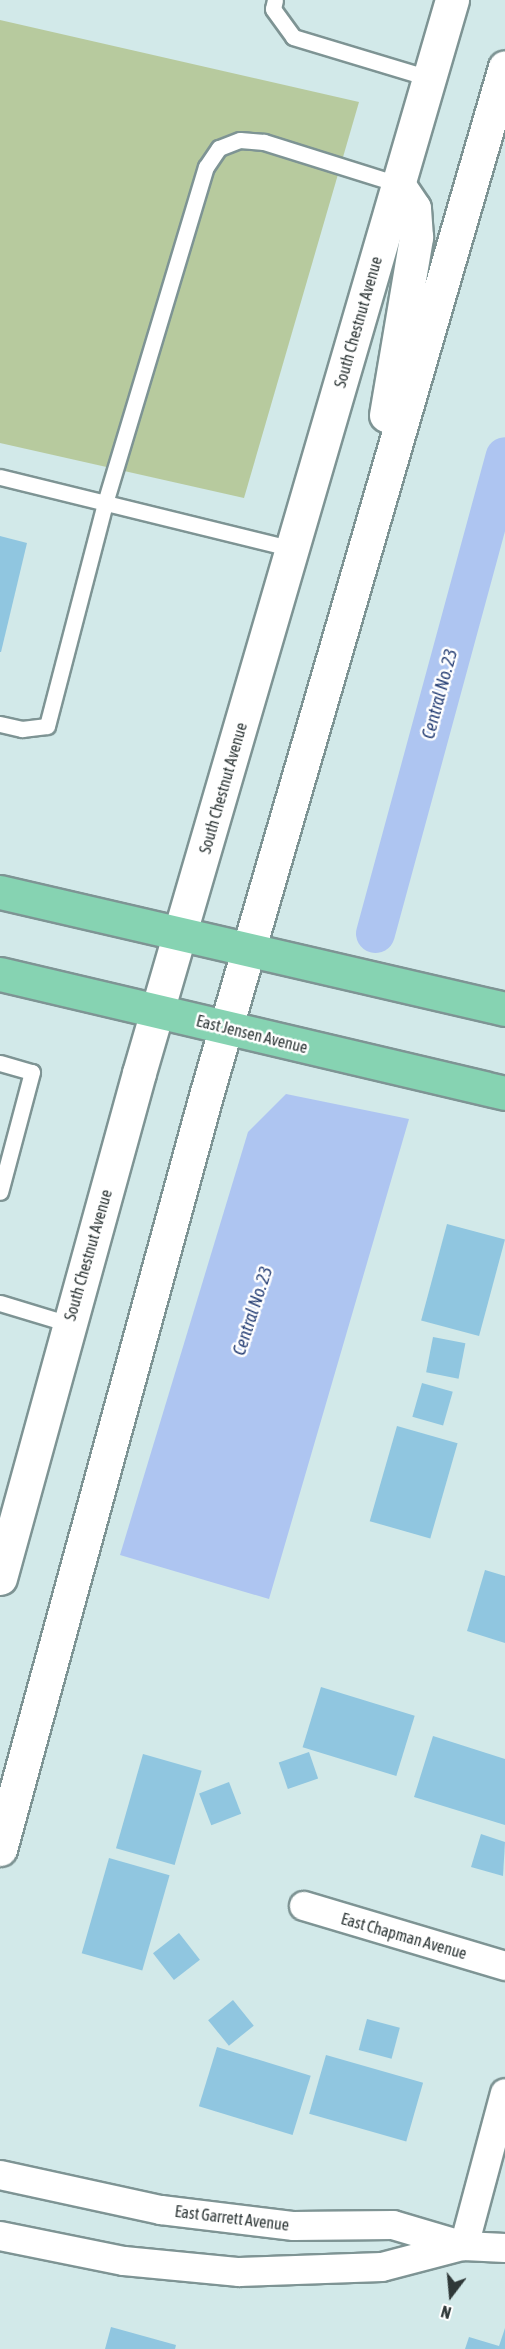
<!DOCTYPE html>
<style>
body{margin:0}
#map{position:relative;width:505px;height:2349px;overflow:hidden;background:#d2e9e9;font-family:"Asap Condensed",sans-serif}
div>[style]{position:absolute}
.green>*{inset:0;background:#b7ca9e}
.water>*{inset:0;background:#aec5f1}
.canal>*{height:39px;margin:-19.5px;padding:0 19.5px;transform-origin:19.5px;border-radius:19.5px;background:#aec5f1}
.building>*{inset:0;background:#90c6e0;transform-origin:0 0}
.roads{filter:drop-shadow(2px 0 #7e9494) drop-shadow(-2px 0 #7e9494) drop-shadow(0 2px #7e9494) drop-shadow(0 -2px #7e9494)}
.service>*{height:15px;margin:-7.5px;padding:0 7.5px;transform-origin:7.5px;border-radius:7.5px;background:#fff}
.minor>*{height:28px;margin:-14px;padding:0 14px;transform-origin:14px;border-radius:14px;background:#fff}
.secondary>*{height:33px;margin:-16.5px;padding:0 16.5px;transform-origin:16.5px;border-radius:16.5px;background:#fff}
.primary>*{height:33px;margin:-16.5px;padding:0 16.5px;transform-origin:16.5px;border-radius:16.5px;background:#86d3b2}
span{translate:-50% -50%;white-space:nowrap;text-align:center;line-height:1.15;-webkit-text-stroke:5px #fff;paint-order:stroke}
.street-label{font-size:16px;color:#2f3838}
.water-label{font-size:18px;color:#263f75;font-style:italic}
.north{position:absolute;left:421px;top:2265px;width:60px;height:60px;-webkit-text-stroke:4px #fff;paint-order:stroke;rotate:196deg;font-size:16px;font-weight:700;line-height:24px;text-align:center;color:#2f3838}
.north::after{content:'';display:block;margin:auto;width:21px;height:27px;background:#2f3838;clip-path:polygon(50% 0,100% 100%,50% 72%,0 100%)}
</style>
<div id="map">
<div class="green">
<div style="clip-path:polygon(0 20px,359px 102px,244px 498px,0 443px)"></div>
</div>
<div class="water">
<div style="clip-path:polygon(286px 1094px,409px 1119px,269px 1599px,120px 1555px,248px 1132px)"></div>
</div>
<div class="canal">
<div style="left:375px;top:933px;width:494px;rotate:-74.8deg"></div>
</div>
<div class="building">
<div style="clip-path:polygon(0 536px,27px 543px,1px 652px,0 652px)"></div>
<div style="left:447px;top:1224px;width:60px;height:100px;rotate:15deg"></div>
<div style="left:433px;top:1337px;width:33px;height:36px;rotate:11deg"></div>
<div style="left:422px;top:1383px;width:32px;height:35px;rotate:16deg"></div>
<div style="left:397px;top:1426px;width:63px;height:99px;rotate:16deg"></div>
<div style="clip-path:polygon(485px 1570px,505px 1576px,505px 1643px,467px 1631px)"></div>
<div style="left:321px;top:1687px;width:98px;height:63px;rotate:17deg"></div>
<div style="clip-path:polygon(433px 1736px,505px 1759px,505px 1825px,414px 1797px)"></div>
<div style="left:309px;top:1752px;width:28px;height:32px;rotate:71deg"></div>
<div style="left:143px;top:1754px;width:61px;height:98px;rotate:16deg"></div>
<div style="left:229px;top:1782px;width:34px;height:32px;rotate:69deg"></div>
<div style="clip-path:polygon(481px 1834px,505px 1842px,503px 1876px,471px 1867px)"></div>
<div style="left:109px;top:1858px;width:63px;height:99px;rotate:16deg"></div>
<div style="left:179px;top:1933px;width:34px;height:33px;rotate:52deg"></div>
<div style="left:233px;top:2000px;width:33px;height:32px;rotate:51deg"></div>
<div style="left:367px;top:2019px;width:34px;height:32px;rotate:15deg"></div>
<div style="left:217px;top:2047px;width:98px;height:62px;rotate:17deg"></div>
<div style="left:326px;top:2055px;width:101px;height:61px;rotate:16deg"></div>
<div style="clip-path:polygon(111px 2327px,176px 2345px,175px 2349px,105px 2349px)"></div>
<div style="clip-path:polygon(505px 2328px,505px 2349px,465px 2349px,469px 2337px,499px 2346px)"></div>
</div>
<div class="roads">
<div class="service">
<div style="left:275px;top:0;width:9px;rotate:103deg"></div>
<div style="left:273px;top:9px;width:34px;rotate:54deg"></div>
<div style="left:293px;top:37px;width:142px;rotate:16.8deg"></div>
<div style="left:0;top:477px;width:302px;rotate:13.8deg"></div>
<div style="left:0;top:724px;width:23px;rotate:13deg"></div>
<div style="left:22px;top:729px;width:25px;rotate:-7deg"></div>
<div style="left:47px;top:726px;width:230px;rotate:-75.4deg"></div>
<div style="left:105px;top:503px;width:351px;rotate:-73.3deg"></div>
<div style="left:206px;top:167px;width:23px;rotate:-56deg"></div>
<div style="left:219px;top:148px;width:22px;rotate:-21deg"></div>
<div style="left:240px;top:140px;width:24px;rotate:5deg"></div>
<div style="left:264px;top:142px;width:140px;rotate:17.4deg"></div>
<div style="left:0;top:1063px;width:33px;rotate:16deg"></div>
<div style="left:32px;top:1072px;width:124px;rotate:104.9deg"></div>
<div style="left:0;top:1303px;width:72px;rotate:16.9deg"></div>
</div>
<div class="minor">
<div style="left:304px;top:1906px;width:210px;rotate:16.6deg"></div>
<div style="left:0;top:2175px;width:165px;rotate:12.3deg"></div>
<div style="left:161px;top:2210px;width:134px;rotate:6.9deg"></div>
<div style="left:294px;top:2226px;width:99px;rotate:-0.6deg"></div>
<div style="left:393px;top:2225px;width:74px;rotate:16.5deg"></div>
<div style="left:464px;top:2246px;width:41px;rotate:2.8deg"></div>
<div style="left:0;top:2236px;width:126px;rotate:11.4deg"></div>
<div style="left:124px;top:2261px;width:116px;rotate:5.5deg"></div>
<div style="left:239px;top:2272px;width:143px;rotate:-2deg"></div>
<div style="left:382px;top:2267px;width:83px;rotate:-14.7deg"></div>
<div style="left:464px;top:2246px;width:158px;rotate:-75deg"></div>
</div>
<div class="secondary">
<div style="left:386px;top:415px;width:181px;rotate:-80.4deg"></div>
<div style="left:416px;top:237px;width:29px;rotate:-94deg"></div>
<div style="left:414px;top:208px;width:29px;rotate:-124deg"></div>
<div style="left:0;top:1578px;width:524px;rotate:-74.61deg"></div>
<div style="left:139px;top:1073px;width:1118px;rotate:-73.74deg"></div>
<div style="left:0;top:1849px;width:785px;rotate:-74.71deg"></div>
<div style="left:207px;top:1092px;width:1067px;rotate:-73.79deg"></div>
</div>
<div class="primary">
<div style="left:0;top:892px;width:518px;rotate:13.04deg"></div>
<div style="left:0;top:974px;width:519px;rotate:13.26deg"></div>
</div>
</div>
<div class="street-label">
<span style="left:358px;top:322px;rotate:-74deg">South Chestnut Avenue</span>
<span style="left:223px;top:788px;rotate:-74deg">South Chestnut Avenue</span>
<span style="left:252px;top:1034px;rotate:14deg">East Jensen Avenue</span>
<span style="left:88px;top:1255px;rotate:-74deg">South Chestnut Avenue</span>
<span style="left:404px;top:1936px;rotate:16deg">East Chapman Avenue</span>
<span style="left:232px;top:2218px;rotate:7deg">East Garrett Avenue</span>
</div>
<div class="water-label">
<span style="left:440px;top:694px;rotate:-75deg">Central No. 23</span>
<span style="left:253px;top:1311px;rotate:-72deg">Central No. 23</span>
</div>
<div class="north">N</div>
</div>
